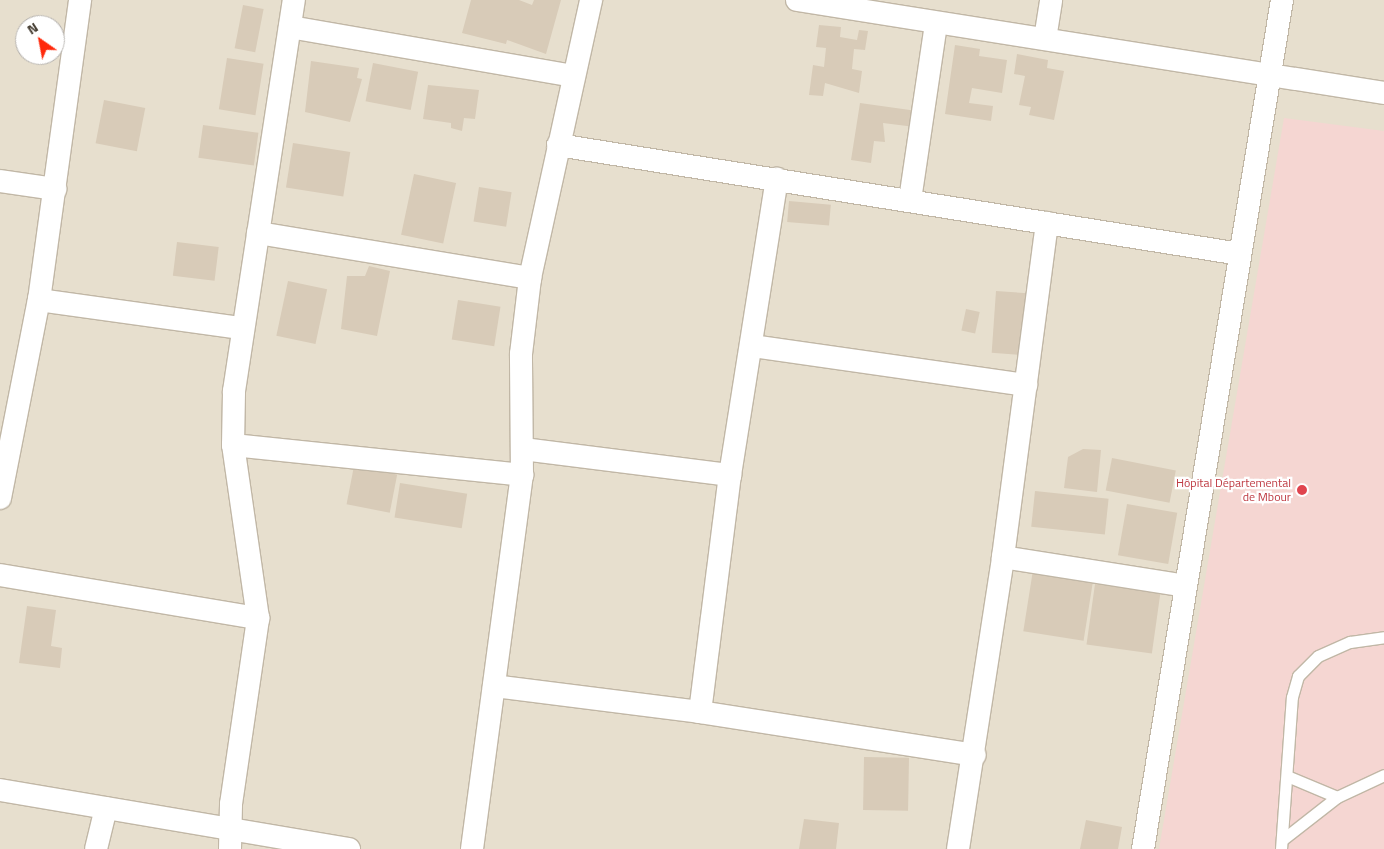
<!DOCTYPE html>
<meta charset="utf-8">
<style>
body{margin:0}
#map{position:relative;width:1384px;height:849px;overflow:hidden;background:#f3ede1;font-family:"Titillium Web",sans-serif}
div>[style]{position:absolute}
.residential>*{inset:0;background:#e7dfce}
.medical>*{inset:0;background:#f5d6d2}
.building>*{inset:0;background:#d8cbb8;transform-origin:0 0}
.roads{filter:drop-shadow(1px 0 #c1b7a6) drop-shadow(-1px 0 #c1b7a6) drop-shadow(0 1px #c1b7a6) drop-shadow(0 -1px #c1b7a6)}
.service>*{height:11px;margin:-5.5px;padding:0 5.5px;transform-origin:5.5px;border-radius:5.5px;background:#fff}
.minor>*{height:22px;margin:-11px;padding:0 11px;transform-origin:11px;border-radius:11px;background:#fff}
.dots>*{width:14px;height:14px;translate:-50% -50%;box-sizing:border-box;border:2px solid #fff;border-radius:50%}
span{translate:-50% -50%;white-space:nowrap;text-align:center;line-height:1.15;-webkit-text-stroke:4.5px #fff;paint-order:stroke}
.health-label{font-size:12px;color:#be3a42}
.right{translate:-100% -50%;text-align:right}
.north{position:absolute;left:15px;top:15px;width:50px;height:50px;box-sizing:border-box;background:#fff;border:1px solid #b4b1ad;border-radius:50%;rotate:327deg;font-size:14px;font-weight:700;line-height:20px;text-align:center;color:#443c31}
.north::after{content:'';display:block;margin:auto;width:18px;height:22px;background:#ff290b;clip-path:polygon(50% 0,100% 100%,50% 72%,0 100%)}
</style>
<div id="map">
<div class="residential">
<div style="clip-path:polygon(evenodd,0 0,1384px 0,1384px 849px,0 849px,0 0,25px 25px,55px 25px,55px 55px,25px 55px,25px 25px)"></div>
</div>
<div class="medical">
<div style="clip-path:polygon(1284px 118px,1384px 131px,1384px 849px,1159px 849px)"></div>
</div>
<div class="building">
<div style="clip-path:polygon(471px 0,519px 0,532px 5px,534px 0,561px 0,546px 54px,507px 40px,506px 44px,462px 33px)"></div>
<div style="left:243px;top:5px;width:21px;height:44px;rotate:11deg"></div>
<div style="clip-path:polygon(819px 25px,841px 27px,840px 37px,857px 40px,859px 30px,868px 31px,865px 50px,854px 49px,852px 69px,862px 71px,859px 93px,825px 83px,823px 96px,809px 95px,813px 65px,824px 67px,826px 48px,816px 47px)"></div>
<div style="clip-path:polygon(955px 45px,980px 49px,979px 56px,1007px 60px,1002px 93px,972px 88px,969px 103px,993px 106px,991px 121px,945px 114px)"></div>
<div style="clip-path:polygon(1017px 54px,1048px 60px,1047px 68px,1064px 71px,1054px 120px,1029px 115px,1031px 107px,1019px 105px,1025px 76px,1014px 74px)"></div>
<div style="left:227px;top:58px;width:37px;height:52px;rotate:9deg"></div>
<div style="clip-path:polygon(311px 61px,359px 68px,357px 78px,362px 79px,350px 122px,305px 112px)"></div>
<div style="left:373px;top:63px;width:46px;height:39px;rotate:11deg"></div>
<div style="clip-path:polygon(428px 85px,479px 90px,475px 119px,464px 118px,462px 131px,451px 128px,451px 123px,423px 119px)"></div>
<div style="left:104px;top:100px;width:42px;height:44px;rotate:11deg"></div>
<div style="clip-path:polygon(860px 103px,917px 111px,915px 127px,883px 123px,885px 142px,874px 141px,871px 163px,851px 160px)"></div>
<div style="left:203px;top:125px;width:56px;height:33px;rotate:8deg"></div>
<div style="left:293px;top:143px;width:58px;height:45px;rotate:9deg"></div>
<div style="left:414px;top:174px;width:43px;height:62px;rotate:12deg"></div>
<div style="left:479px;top:187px;width:33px;height:35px;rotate:9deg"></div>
<div style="left:789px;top:201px;width:42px;height:21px;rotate:5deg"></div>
<div style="left:177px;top:242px;width:42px;height:34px;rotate:7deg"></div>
<div style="clip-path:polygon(369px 266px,390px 271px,377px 336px,341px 329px,347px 276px,365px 276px)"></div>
<div style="left:288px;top:281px;width:40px;height:56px;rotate:12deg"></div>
<div style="left:996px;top:291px;width:40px;height:62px;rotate:4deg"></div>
<div style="left:458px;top:300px;width:43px;height:40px;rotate:9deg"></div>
<div style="left:966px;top:309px;width:14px;height:22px;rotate:12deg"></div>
<div style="clip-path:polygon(1083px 449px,1101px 450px,1097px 492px,1064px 488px,1068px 457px)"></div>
<div style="left:1112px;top:458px;width:65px;height:33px;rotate:11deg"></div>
<div style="left:354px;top:466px;width:44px;height:39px;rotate:11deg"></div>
<div style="left:400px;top:483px;width:68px;height:35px;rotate:9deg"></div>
<div style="left:1035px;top:491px;width:74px;height:36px;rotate:6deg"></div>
<div style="left:1127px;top:504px;width:51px;height:52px;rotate:10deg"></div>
<div style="left:1033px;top:570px;width:61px;height:62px;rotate:9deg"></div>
<div style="left:1095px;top:584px;width:66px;height:61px;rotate:8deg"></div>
<div style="clip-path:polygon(27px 606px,56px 610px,51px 646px,62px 648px,60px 668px,19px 663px)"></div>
<div style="left:864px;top:757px;width:45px;height:53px;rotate:1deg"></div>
<div style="clip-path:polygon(804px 819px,839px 823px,836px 849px,799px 849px)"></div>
<div style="clip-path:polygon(1086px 820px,1122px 827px,1118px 849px,1080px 849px)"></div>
</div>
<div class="roads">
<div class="service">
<div style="left:1287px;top:776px;width:54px;rotate:22.8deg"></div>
<div style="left:1282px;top:840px;width:70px;rotate:-38deg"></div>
<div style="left:1337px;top:797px;width:52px;rotate:-25.1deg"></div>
<div style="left:1281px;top:849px;width:152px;rotate:-85.9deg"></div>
<div style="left:1292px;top:697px;width:22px;rotate:-74deg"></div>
<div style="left:1298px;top:676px;width:28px;rotate:-45deg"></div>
<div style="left:1318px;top:656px;width:35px;rotate:-24deg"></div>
<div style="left:1350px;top:642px;width:34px;rotate:-8deg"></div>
</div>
<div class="minor">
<div style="left:797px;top:0;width:594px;rotate:9deg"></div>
<div style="left:290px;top:27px;width:287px;rotate:9.8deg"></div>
<div style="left:1045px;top:39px;width:39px;rotate:-81deg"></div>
<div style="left:558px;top:145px;width:691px;rotate:9.08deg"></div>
<div style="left:0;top:181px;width:56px;rotate:8.3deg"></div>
<div style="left:910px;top:200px;width:179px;rotate:-81.6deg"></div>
<div style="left:258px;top:233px;width:276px;rotate:9.4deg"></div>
<div style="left:39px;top:300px;width:204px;rotate:7.9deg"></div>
<div style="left:752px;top:346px;width:277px;rotate:8.1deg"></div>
<div style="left:233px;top:445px;width:291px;rotate:5.9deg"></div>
<div style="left:523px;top:449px;width:209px;rotate:7.2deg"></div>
<div style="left:0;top:498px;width:202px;rotate:-78.9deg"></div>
<div style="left:39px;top:300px;width:303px;rotate:-82.2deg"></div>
<div style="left:1003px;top:557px;width:185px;rotate:9deg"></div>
<div style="left:0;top:575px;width:262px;rotate:9.5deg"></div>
<div style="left:494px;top:686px;width:208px;rotate:7.2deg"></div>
<div style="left:700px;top:712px;width:278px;rotate:8.9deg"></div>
<div style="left:700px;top:712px;width:239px;rotate:-82.8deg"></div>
<div style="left:730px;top:475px;width:300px;rotate:-81deg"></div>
<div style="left:0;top:790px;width:354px;rotate:9.6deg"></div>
<div style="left:96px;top:849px;width:42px;rotate:-76.3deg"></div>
<div style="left:230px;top:849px;width:45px;rotate:-88.7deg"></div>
<div style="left:231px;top:804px;width:188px;rotate:-81.7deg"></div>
<div style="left:258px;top:618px;width:175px;rotate:-98.2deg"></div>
<div style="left:233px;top:445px;width:54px;rotate:-88.9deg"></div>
<div style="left:234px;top:391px;width:396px;rotate:-81.3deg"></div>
<div style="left:472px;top:849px;width:377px;rotate:-82.4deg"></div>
<div style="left:522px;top:475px;width:121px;rotate:-90.5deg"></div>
<div style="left:521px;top:354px;width:77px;rotate:-83.2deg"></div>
<div style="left:530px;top:278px;width:285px;rotate:-77.6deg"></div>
<div style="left:958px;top:849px;width:295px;rotate:-81.2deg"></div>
<div style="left:1003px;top:557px;width:337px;rotate:-82.5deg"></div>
<div style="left:1143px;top:849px;width:860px;rotate:-80.7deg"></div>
</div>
</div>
<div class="dots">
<div style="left:1302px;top:490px;background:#e0444e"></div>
</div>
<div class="health-label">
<span class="right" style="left:1291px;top:490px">Hôpital Départemental<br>de Mbour</span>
</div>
<div class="north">N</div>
</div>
